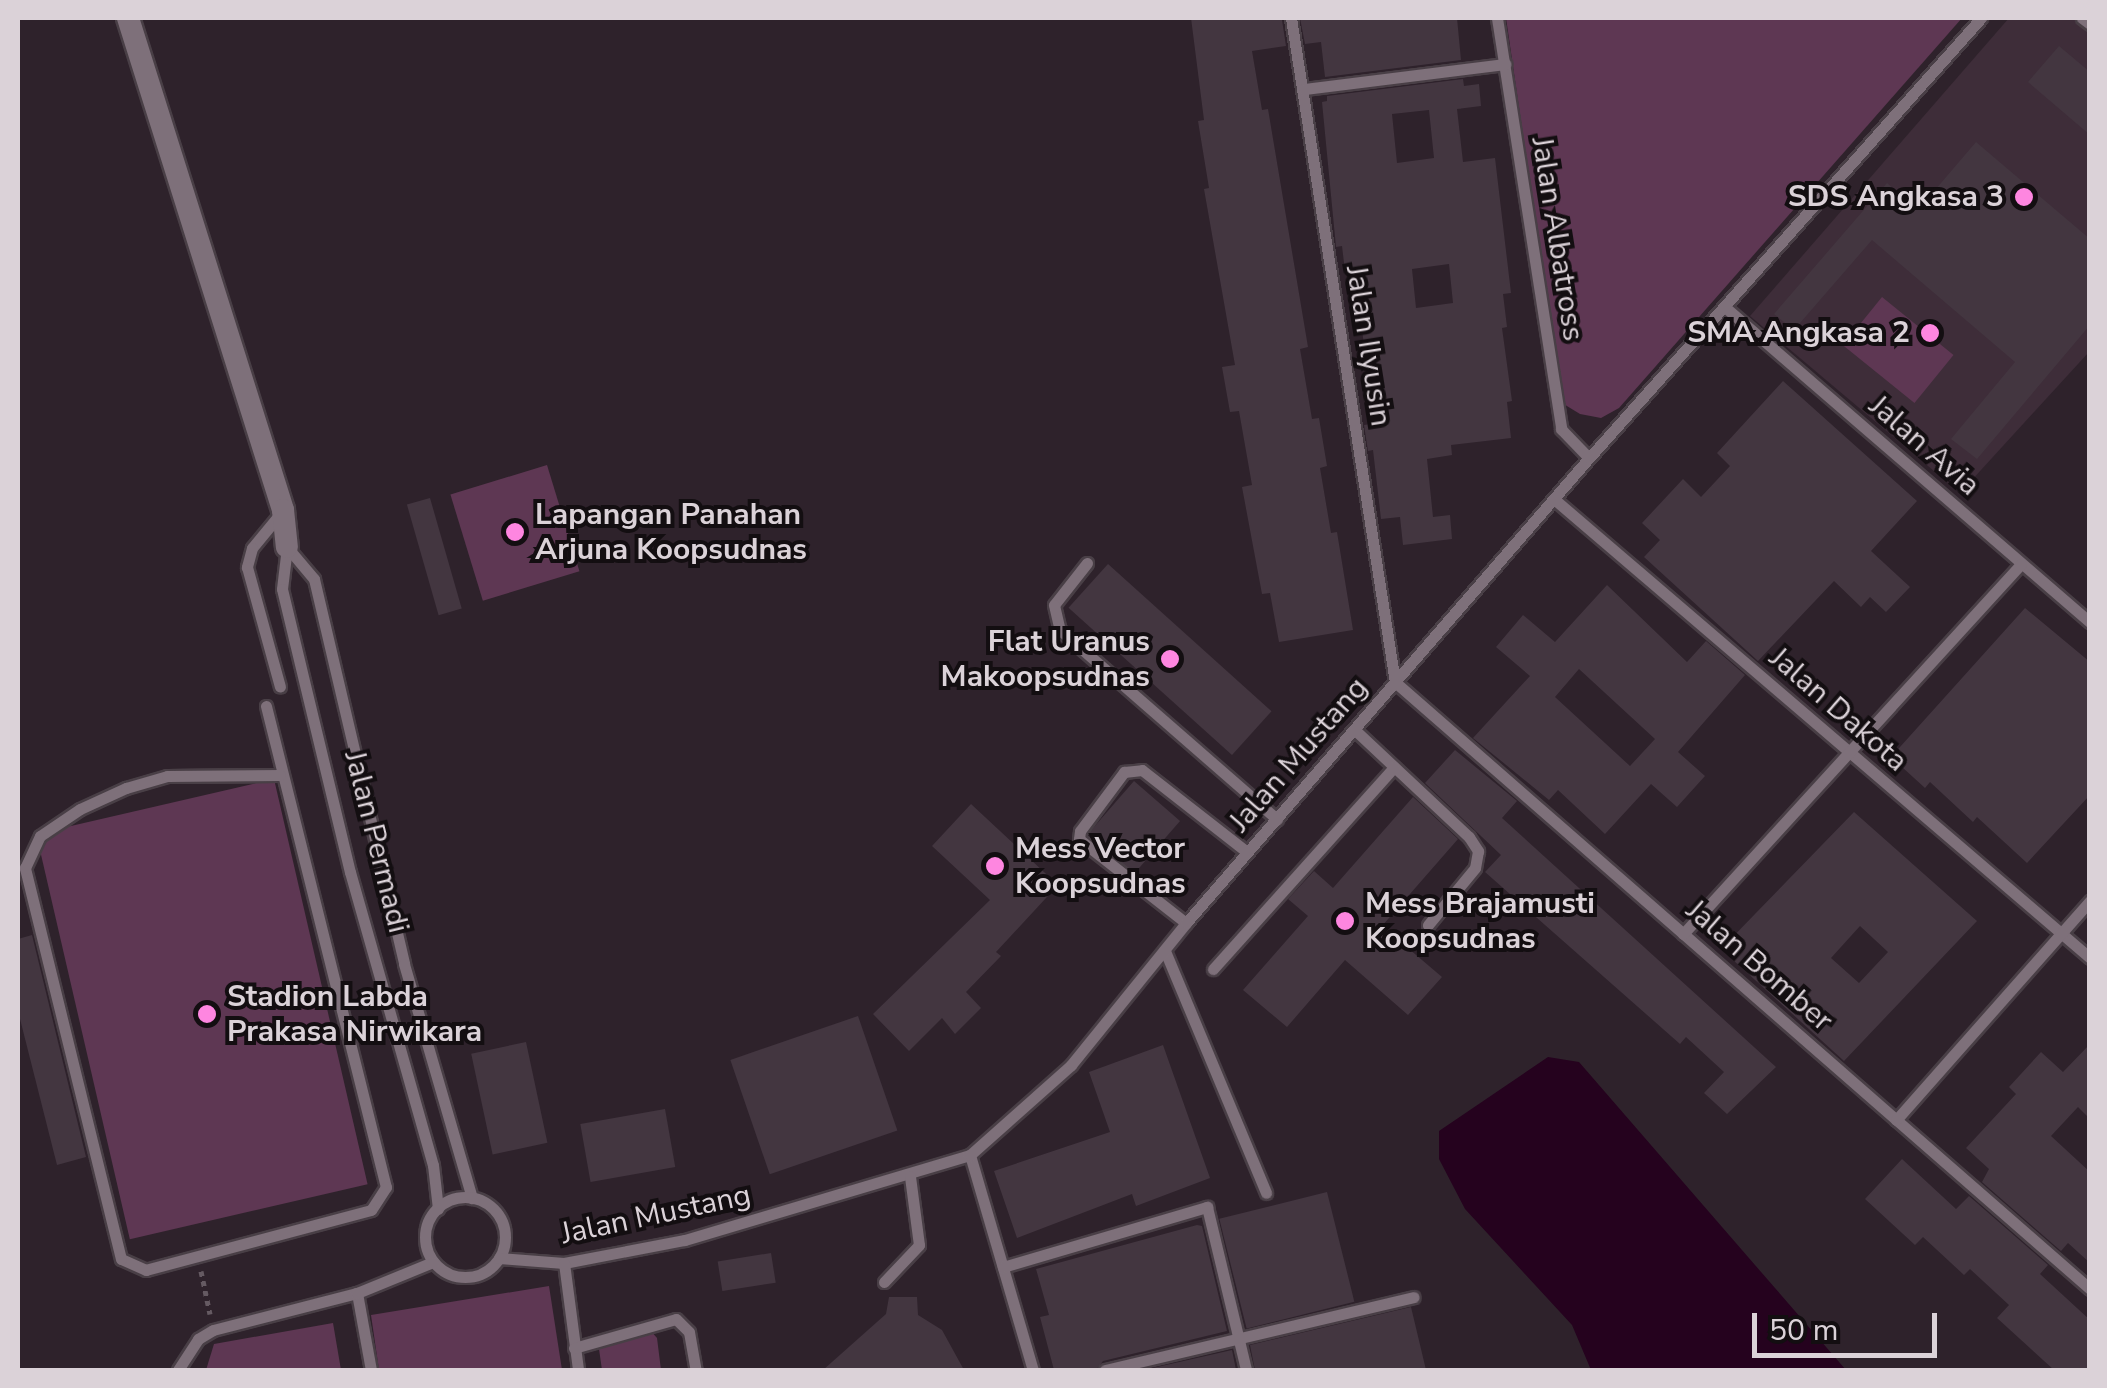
<!DOCTYPE html>
<style>
body{margin:0}
#map{position:relative;width:2107px;height:1388px;overflow:hidden;background:#2e222b;font-family:"Nunito Sans",sans-serif}
div>[style]{position:absolute}
.built>*{inset:0;background:#3e2d39}
.green>*{inset:0;background:#5e3753;transform-origin:0 0}
.water>*{inset:0;background:#25021e}
.building>*{inset:0;background:#433640;transform-origin:0 0}
.path>*{height:5px;margin-top:-2.5px;transform-origin:0;background:repeating-linear-gradient(90deg,#655a62 0 5px,transparent 0 10px)}
.roads{filter:drop-shadow(2px 0 #493f46) drop-shadow(-2px 0 #493f46) drop-shadow(0 2px #493f46) drop-shadow(0 -2px #493f46)}
.service>*{height:11px;margin:-5.5px;padding:0 5.5px;transform-origin:5.5px;border-radius:5.5px;background:#7e707a}
.service>.ring{margin:-5.5px;padding:0;box-sizing:content-box;background:none;border:11px solid #7e707a;border-radius:50%}
.minor>*{height:22px;margin:-11px;padding:0 11px;transform-origin:11px;border-radius:11px;background:#7e707a}
.dots>*{width:28px;height:28px;translate:-50% -50%;box-sizing:border-box;border:5px solid #130e11;border-radius:50%}
span{translate:-50% -50%;white-space:nowrap;text-align:center;line-height:1.15;-webkit-text-stroke:8px #130e11;paint-order:stroke}
.poi-label{font-size:30px;color:#dbd2d8;font-weight:700}
.right{translate:-100% -50%;text-align:right}
.left{translate:0 -50%;text-align:left}
.street-label{font-size:30px;color:#dbd2d8}
.frame{position:absolute;inset:0;border:20px solid #dbd2d8;pointer-events:none}
.scale{position:absolute;left:1752px;top:1313px;width:185px;height:45px;box-sizing:border-box;border:5px solid #dbd2d8;border-top:0;padding-left:12px;font-size:30px;line-height:35px;white-space:nowrap;color:#dbd2d8;-webkit-text-stroke:8px #130e11;paint-order:stroke}
</style>
<div id="map">
<div class="built">
<div style="clip-path:polygon(2009px 18px,2089px 19px,2089px 352px,1960px 493px,1750px 316px)"></div>
</div>
<div class="green">
<div style="clip-path:polygon(1506px 18px,1962px 18px,1619px 408px,1601px 418px,1580px 414px,1562px 403px)"></div>
<div style="left:1882px;top:297px;width:92px;height:62px;rotate:39deg"></div>
<div style="left:547px;top:465px;width:111px;height:101px;rotate:73deg"></div>
<div style="left:274px;top:779px;width:416px;height:244px;rotate:77deg"></div>
<div style="clip-path:polygon(549px 1286px,562px 1370px,379px 1370px,371px 1315px)"></div>
<div style="clip-path:polygon(333px 1323px,341px 1370px,206px 1370px,214px 1344px)"></div>
<div style="clip-path:polygon(650px 1330px,657px 1338px,661px 1370px,602px 1370px,597px 1335px)"></div>
</div>
<div class="water">
<div style="clip-path:polygon(1548px 1057px,1579px 1062px,1846px 1370px,1591px 1370px,1572px 1325px,1465px 1209px,1439px 1159px,1439px 1131px)"></div>
</div>
<div class="building">
<div style="clip-path:polygon(1191px 18px,1282px 20px,1286px 46px,1252px 51px,1262px 110px,1268px 109px,1308px 347px,1300px 349px,1312px 419px,1319px 418px,1327px 466px,1320px 468px,1331px 533px,1337px 532px,1353px 630px,1279px 642px,1270px 593px,1262px 594px,1242px 487px,1252px 485px,1239px 411px,1230px 412px,1222px 367px,1235px 365px,1204px 189px,1209px 188px,1198px 121px,1204px 120px)"></div>
<div style="clip-path:polygon(1300px 18px,1457px 18px,1461px 60px,1325px 77px,1321px 42px,1305px 44px)"></div>
<div style="clip-path:polygon(2059px 46px,2090px 72px,2090px 135px,2028px 82px)"></div>
<div style="clip-path:polygon(evenodd,1463px 79px,1464px 86px,1479px 84px,1481px 106px,1457px 109px,1463px 162px,1495px 158px,1511px 293px,1503px 294px,1507px 327px,1502px 328px,1512px 401px,1507px 402px,1511px 438px,1451px 445px,1452px 455px,1427px 459px,1433px 517px,1450px 515px,1452px 539px,1403px 545px,1400px 517px,1381px 519px,1373px 450px,1368px 451px,1364px 425px,1378px 423px,1371px 363px,1366px 363px,1355px 270px,1345px 271px,1342px 246px,1336px 247px,1322px 102px,1327px 101px,1327px 96px,1463px 79px,1429px 110px,1434px 158px,1397px 163px,1392px 114px,1429px 110px,1463px 79px,1449px 264px,1453px 303px,1416px 308px,1412px 269px,1449px 264px)"></div>
<div style="clip-path:polygon(1976px 142px,2090px 239px,2090px 325px,1977px 459px,1951px 439px,2015px 362px,1872px 240px,1794px 330px,1774px 314px,1887px 183px,1910px 203px,1921px 190px,1929px 197px)"></div>
<div style="clip-path:polygon(1783px 381px,1917px 501px,1871px 551px,1910px 587px,1886px 612px,1870px 597px,1861px 607px,1834px 581px,1758px 661px,1644px 557px,1660px 540px,1642px 523px,1683px 479px,1701px 497px,1730px 466px,1717px 453px)"></div>
<div style="left:430px;top:498px;width:115px;height:24px;rotate:74deg"></div>
<div style="left:1108px;top:564px;width:220px;height:59px;rotate:42deg"></div>
<div style="clip-path:polygon(evenodd,1607px 585px,1687px 662px,1706px 641px,1745px 675px,1678px 752px,1705px 776px,1677px 807px,1651px 784px,1605px 834px,1558px 790px,1549px 800px,1473px 738px,1530px 676px,1496px 647px,1523px 615px,1555px 642px,1607px 585px,1579px 669px,1655px 739px,1630px 766px,1555px 697px,1579px 669px)"></div>
<div style="clip-path:polygon(2025px 608px,2090px 662px,2090px 795px,2027px 863px,1977px 817px,1973px 822px,1930px 782px,1925px 788px,1891px 757px)"></div>
<div style="clip-path:polygon(1455px 750px,1517px 801px,1502px 818px,1776px 1067px,1727px 1114px,1704px 1093px,1724px 1072px,1686px 1037px,1680px 1044px,1485px 872px,1501px 855px,1425px 783px)"></div>
<div style="left:1134px;top:781px;width:61px;height:70px;rotate:41deg"></div>
<div style="clip-path:polygon(1413px 797px,1458px 839px,1382px 926px,1442px 977px,1408px 1015px,1345px 960px,1287px 1027px,1243px 990px,1308px 916px,1288px 899px,1314px 871px,1333px 888px)"></div>
<div style="clip-path:polygon(971px 804px,1058px 885px,996px 952px,1001px 956px,966px 992px,981px 1008px,955px 1034px,942px 1018px,909px 1051px,873px 1014px,990px 900px,932px 846px)"></div>
<div style="clip-path:polygon(evenodd,1854px 812px,1977px 921px,1844px 1061px,1721px 949px,1854px 812px,1860px 926px,1888px 952px,1859px 983px,1831px 958px,1860px 926px)"></div>
<div style="clip-path:polygon(32px 935px,86px 1157px,57px 1165px,18px 1011px,18px 939px)"></div>
<div style="left:858px;top:1016px;width:121px;height:135px;rotate:71deg"></div>
<div style="left:526px;top:1042px;width:103px;height:56px;rotate:78deg"></div>
<div style="clip-path:polygon(2090px 1044px,2090px 1119px,2078px 1107px,2051px 1136px,2090px 1172px,2090px 1263px,2068px 1243px,2061px 1251px,1982px 1182px,1989px 1169px,1966px 1148px,2016px 1094px,2009px 1087px,2041px 1052px,2063px 1072px)"></div>
<div style="clip-path:polygon(1163px 1045px,1210px 1178px,1136px 1206px,1132px 1194px,1017px 1238px,994px 1171px,1110px 1132px,1089px 1072px)"></div>
<div style="left:665px;top:1109px;width:59px;height:86px;rotate:80deg"></div>
<div style="clip-path:polygon(1902px 1159px,1956px 1209px,1969px 1196px,2048px 1265px,2040px 1274px,2090px 1320px,2090px 1370px,2054px 1370px,1997px 1318px,2009px 1305px,1970px 1269px,1964px 1275px,1923px 1237px,1915px 1245px,1865px 1199px)"></div>
<div style="left:1327px;top:1192px;width:113px;height:111px;rotate:76deg"></div>
<div style="clip-path:polygon(1197px 1225px,1202px 1226px,1227px 1331px,1103px 1361px,1096px 1370px,1054px 1370px,1040px 1317px,1049px 1315px,1036px 1269px)"></div>
<div style="left:771px;top:1253px;width:30px;height:54px;rotate:81deg"></div>
<div style="clip-path:polygon(889px 1297px,917px 1297px,918px 1315px,942px 1330px,964px 1370px,823px 1370px,886px 1314px)"></div>
<div style="clip-path:polygon(1411px 1307px,1426px 1370px,1255px 1370px,1250px 1345px)"></div>
<div style="clip-path:polygon(1232px 1350px,1236px 1370px,1144px 1370px)"></div>
</div>
<div class="path">
<div style="left:201px;top:1271px;width:44px;rotate:78.2deg"></div>
</div>
<div class="roads">
<div class="service">
<div style="left:1291px;top:18px;width:672px;rotate:81.1deg"></div>
<div style="left:1497px;top:18px;width:416px;rotate:81.1deg"></div>
<div style="left:1561px;top:429px;width:40px;rotate:46deg"></div>
<div style="left:2082px;top:18px;width:10px;rotate:37deg"></div>
<div style="left:1304px;top:89px;width:203px;rotate:-7.1deg"></div>
<div style="left:1726px;top:308px;width:481px;rotate:40.8deg"></div>
<div style="left:1554px;top:499px;width:706px;rotate:40.57deg"></div>
<div style="left:280px;top:514px;width:44px;rotate:129.5deg"></div>
<div style="left:252px;top:548px;width:20px;rotate:105deg"></div>
<div style="left:247px;top:567px;width:124px;rotate:74.6deg"></div>
<div style="left:287px;top:547px;width:42px;rotate:96.8deg"></div>
<div style="left:282px;top:589px;width:291px;rotate:76.5deg"></div>
<div style="left:350px;top:872px;width:305px;rotate:74.2deg"></div>
<div style="left:433px;top:1165px;width:44px;rotate:83.5deg"></div>
<div style="left:287px;top:547px;width:42px;rotate:49.8deg"></div>
<div style="left:314px;top:579px;width:395px;rotate:76.8deg"></div>
<div style="left:404px;top:964px;width:244px;rotate:73.8deg"></div>
<div style="left:1087px;top:563px;width:53px;rotate:128.2deg"></div>
<div style="left:1054px;top:605px;width:26px;rotate:77deg"></div>
<div style="left:1060px;top:630px;width:288px;rotate:41.1deg"></div>
<div style="left:1395px;top:682px;width:923px;rotate:41.13deg"></div>
<div style="left:266px;top:706px;width:496px;rotate:76deg"></div>
<div style="left:386px;top:1187px;width:27px;rotate:123deg"></div>
<div style="left:371px;top:1210px;width:233px;rotate:165.1deg"></div>
<div style="left:146px;top:1270px;width:27px;rotate:-156deg"></div>
<div style="left:121px;top:1259px;width:403px;rotate:-103.8deg"></div>
<div style="left:25px;top:868px;width:35px;rotate:-65deg"></div>
<div style="left:40px;top:836px;width:48px;rotate:-34deg"></div>
<div style="left:80px;top:809px;width:51px;rotate:-24.5deg"></div>
<div style="left:126px;top:788px;width:43px;rotate:-16.3deg"></div>
<div style="left:167px;top:776px;width:113px;rotate:-0.5deg"></div>
<div style="left:1356px;top:731px;width:155px;rotate:43.2deg"></div>
<div style="left:1469px;top:837px;width:17px;rotate:57deg"></div>
<div style="left:1478px;top:851px;width:17px;rotate:100deg"></div>
<div style="left:1475px;top:868px;width:74px;rotate:129.5deg"></div>
<div style="left:1186px;top:923px;width:136px;rotate:-141.9deg"></div>
<div style="left:1079px;top:839px;width:8px;rotate:-83deg"></div>
<div style="left:1080px;top:831px;width:74px;rotate:-53.3deg"></div>
<div style="left:1124px;top:772px;width:18px;rotate:-6deg"></div>
<div style="left:1142px;top:770px;width:133px;rotate:38deg"></div>
<div style="left:1683px;top:934px;width:501px;rotate:-47.59deg"></div>
<div style="left:1165px;top:951px;width:262px;rotate:67.3deg"></div>
<div style="left:1213px;top:969px;width:271px;rotate:-48.1deg"></div>
<div style="left:1896px;top:1120px;width:293px;rotate:-48.5deg"></div>
<div style="left:970px;top:1155px;width:224px;rotate:73.7deg"></div>
<div class="ring" style="left:425px;top:1197px;width:69px;height:69px"></div>
<div style="left:499px;top:1258px;width:65px;rotate:4.4deg"></div>
<div style="left:564px;top:1263px;width:123px;rotate:-10.8deg"></div>
<div style="left:685px;top:1240px;width:297px;rotate:-16.6deg"></div>
<div style="left:970px;top:1155px;width:135px;rotate:-41.7deg"></div>
<div style="left:1071px;top:1065px;width:183px;rotate:-51deg"></div>
<div style="left:1186px;top:923px;width:615px;rotate:-49.09deg"></div>
<div style="left:1589px;top:458px;width:589px;rotate:-48.3deg"></div>
<div style="left:564px;top:1263px;width:108px;rotate:82.5deg"></div>
<div style="left:1003px;top:1267px;width:213px;rotate:-16.4deg"></div>
<div style="left:1207px;top:1207px;width:168px;rotate:76.5deg"></div>
<div style="left:884px;top:1282px;width:51px;rotate:-46.6deg"></div>
<div style="left:919px;top:1245px;width:69px;rotate:-97.5deg"></div>
<div style="left:357px;top:1293px;width:78px;rotate:79.7deg"></div>
<div style="left:574px;top:1348px;width:106px;rotate:-15.9deg"></div>
<div style="left:676px;top:1319px;width:18px;rotate:45deg"></div>
<div style="left:689px;top:1332px;width:39px;rotate:80deg"></div>
<div style="left:178px;top:1370px;width:37px;rotate:-57deg"></div>
<div style="left:198px;top:1339px;width:17px;rotate:-31deg"></div>
<div style="left:213px;top:1330px;width:149px;rotate:-14.4deg"></div>
<div style="left:357px;top:1293px;width:82px;rotate:-22.2deg"></div>
<div style="left:1105px;top:1370px;width:317px;rotate:-13.3deg"></div>
</div>
<div class="minor">
<div style="left:128px;top:18px;width:516px;rotate:72.51deg"></div>
<div style="left:283px;top:510px;width:37px;rotate:84deg"></div>
</div>
</div>
<div class="dots">
<div style="left:2024px;top:197px;background:#fe86e0"></div>
<div style="left:1930px;top:333px;background:#fe86e0"></div>
<div style="left:515px;top:532px;background:#fe86e0"></div>
<div style="left:1170px;top:659px;background:#fe86e0"></div>
<div style="left:995px;top:866px;background:#fe86e0"></div>
<div style="left:1345px;top:921px;background:#fe86e0"></div>
<div style="left:207px;top:1014px;background:#fe86e0"></div>
</div>
<div class="poi-label">
<span class="right" style="left:2004px;top:197px">SDS Angkasa 3</span>
<span class="right" style="left:1910px;top:333px">SMA Angkasa 2</span>
<span class="left" style="left:535px;top:532px">Lapangan Panahan<br>Arjuna Koopsudnas</span>
<span class="right" style="left:1150px;top:659px">Flat Uranus<br>Makoopsudnas</span>
<span class="left" style="left:1015px;top:866px">Mess Vector<br>Koopsudnas</span>
<span class="left" style="left:1365px;top:921px">Mess Brajamusti<br>Koopsudnas</span>
<span class="left" style="left:227px;top:1014px">Stadion Labda<br>Prakasa Nirwikara</span>
</div>
<div class="street-label">
<span style="left:1557px;top:239px;rotate:81deg">Jalan Albatross</span>
<span style="left:1368px;top:346px;rotate:81deg">Jalan Ilyusin</span>
<span style="left:1924px;top:446px;rotate:41deg">Jalan Avia</span>
<span style="left:1838px;top:710px;rotate:41deg">Jalan Dakota</span>
<span style="left:1299px;top:755px;rotate:-49deg">Jalan Mustang</span>
<span style="left:376px;top:842px;rotate:76deg">Jalan Permadi</span>
<span style="left:1759px;top:966px;rotate:41deg">Jalan Bomber</span>
<span style="left:656px;top:1215px;rotate:-12deg">Jalan Mustang</span>
</div>
<div class="frame"></div>
<div class="scale">50 m</div>
</div>
